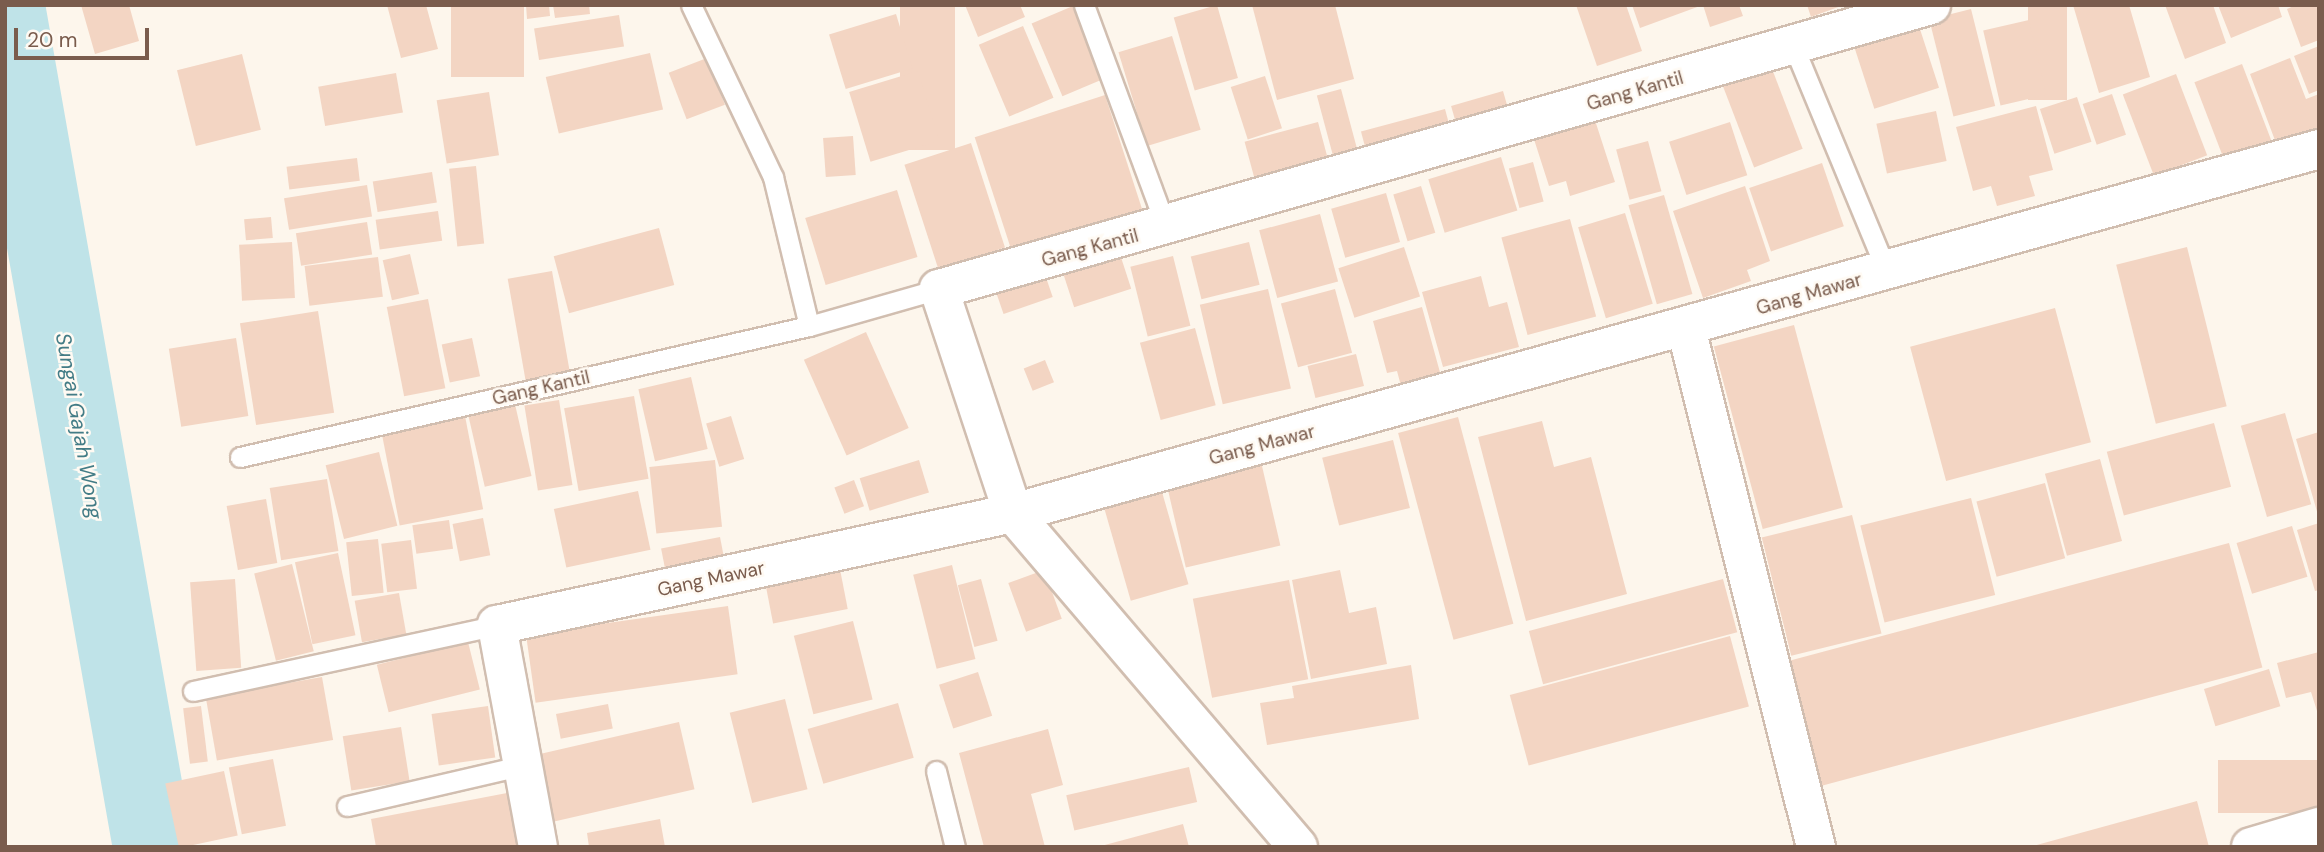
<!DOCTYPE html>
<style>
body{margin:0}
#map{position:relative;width:2324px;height:852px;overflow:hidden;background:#fdf6ec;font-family:"DM Sans",sans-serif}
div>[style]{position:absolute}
.river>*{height:80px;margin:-40px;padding:0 40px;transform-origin:40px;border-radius:40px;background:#bfe3e8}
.building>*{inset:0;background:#f3d5c3;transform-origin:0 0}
.roads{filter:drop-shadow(2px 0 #d1beb0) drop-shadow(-2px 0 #d1beb0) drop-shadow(0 2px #d1beb0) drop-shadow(0 -2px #d1beb0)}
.lane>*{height:19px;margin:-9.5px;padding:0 9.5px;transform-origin:9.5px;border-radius:9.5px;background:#fff}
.street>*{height:38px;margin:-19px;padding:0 19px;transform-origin:19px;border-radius:19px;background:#fff}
span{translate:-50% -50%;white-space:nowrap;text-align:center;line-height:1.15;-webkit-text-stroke:5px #fffaf3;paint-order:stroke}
.street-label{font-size:19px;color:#7a5c4d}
.water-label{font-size:21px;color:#437c86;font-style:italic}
.frame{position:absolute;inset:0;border:7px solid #7a5c4d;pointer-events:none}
.scale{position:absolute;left:14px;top:28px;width:135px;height:32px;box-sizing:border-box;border:4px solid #7a5c4d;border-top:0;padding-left:9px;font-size:21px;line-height:24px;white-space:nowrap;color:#7a5c4d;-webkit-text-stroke:5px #fffaf3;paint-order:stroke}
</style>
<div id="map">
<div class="river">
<div style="left:5px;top:6px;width:854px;rotate:80.02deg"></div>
</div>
<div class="building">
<div style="clip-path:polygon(81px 5px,129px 5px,139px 41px,95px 54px)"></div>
<div style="clip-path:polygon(387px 5px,426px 5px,438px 49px,401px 58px)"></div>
<div style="left:451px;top:5px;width:73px;height:72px"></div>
<div style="clip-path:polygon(526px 5px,549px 5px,550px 16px,527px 19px)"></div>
<div style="clip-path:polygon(553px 5px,589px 5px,590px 14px,555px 18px)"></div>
<div style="left:900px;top:5px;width:55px;height:145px"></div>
<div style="clip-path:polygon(965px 5px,1020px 5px,1025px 17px,978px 37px)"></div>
<div style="left:1217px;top:5px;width:76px;height:45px;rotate:74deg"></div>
<div style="clip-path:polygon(1252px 5px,1335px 5px,1354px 79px,1277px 100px)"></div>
<div style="clip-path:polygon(1576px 5px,1626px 5px,1642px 51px,1597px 66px)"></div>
<div style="clip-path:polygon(1632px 5px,1700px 5px,1700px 6px,1640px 28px)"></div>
<div style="clip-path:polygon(1703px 5px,1739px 5px,1743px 16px,1710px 27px)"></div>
<div style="clip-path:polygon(1807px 5px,1841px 5px,1841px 6px,1811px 17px)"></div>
<div style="left:2028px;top:5px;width:39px;height:95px"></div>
<div style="clip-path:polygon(2073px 5px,2129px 5px,2150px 77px,2099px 93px)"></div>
<div style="clip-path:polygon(2165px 5px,2213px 5px,2226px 43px,2185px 59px)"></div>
<div style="clip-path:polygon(2218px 5px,2278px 5px,2282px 17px,2231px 38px)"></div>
<div style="clip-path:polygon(2296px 5px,2319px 5px,2319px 40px,2301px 47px,2287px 9px)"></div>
<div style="left:1073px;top:6px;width:79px;height:45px;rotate:67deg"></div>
<div style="left:1971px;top:9px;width:100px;height:43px;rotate:76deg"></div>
<div style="left:896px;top:14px;width:57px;height:70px;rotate:73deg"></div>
<div style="left:619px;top:15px;width:32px;height:86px;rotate:81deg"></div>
<div style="left:2029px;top:20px;width:77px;height:47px;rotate:77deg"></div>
<div style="left:1918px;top:23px;width:68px;height:68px;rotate:72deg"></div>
<div style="left:1023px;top:26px;width:78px;height:48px;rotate:67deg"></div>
<div style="left:1172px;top:36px;width:98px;height:56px;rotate:73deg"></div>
<div style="clip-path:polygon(2319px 46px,2319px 90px,2309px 94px,2294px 56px)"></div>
<div style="left:650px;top:53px;width:58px;height:107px;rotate:77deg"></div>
<div style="left:242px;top:54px;width:78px;height:67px;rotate:76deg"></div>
<div style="left:707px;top:58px;width:50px;height:41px;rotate:69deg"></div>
<div style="clip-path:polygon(2290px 58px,2306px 99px,2319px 94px,2319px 136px,2279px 151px,2250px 74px)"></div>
<div style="left:1769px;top:61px;width:94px;height:52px;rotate:69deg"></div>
<div style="left:2242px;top:64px;width:88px;height:51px;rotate:69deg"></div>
<div style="left:918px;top:71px;width:73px;height:72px;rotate:73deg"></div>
<div style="left:396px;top:73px;width:40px;height:79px;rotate:80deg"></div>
<div style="left:2176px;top:74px;width:87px;height:57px;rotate:69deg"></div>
<div style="left:1265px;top:76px;width:55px;height:36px;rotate:72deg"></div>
<div style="left:1341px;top:89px;width:63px;height:25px;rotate:75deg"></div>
<div style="left:1503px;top:91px;width:32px;height:54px;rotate:74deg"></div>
<div style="left:489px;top:92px;width:64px;height:53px;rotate:81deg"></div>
<div style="left:2112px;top:94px;width:43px;height:31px;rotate:71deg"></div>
<div style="left:1105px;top:95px;width:126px;height:137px;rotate:72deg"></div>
<div style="left:2077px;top:97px;width:47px;height:39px;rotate:72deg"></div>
<div style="clip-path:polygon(2036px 106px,2053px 170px,2029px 176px,2035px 196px,1997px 206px,1991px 186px,1973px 191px,1956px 127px)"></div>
<div style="left:1445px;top:109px;width:34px;height:87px;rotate:75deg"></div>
<div style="clip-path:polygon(1592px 111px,1615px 182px,1570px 196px,1566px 181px,1549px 186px,1531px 130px)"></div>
<div style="left:1936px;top:111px;width:51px;height:61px;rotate:78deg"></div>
<div style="left:1318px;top:122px;width:46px;height:76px;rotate:75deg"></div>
<div style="left:1730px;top:122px;width:56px;height:64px;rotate:72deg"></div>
<div style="left:853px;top:136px;width:39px;height:30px;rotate:86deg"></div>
<div style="left:1648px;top:141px;width:52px;height:33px;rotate:75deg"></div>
<div style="left:971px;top:143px;width:110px;height:70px;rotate:72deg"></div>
<div style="left:1501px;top:157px;width:56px;height:76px;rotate:73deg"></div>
<div style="left:357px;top:158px;width:23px;height:71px;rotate:83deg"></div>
<div style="left:1533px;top:162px;width:41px;height:25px;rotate:75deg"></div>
<div style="left:1822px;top:163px;width:67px;height:77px;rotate:71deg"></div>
<div style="left:476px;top:166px;width:78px;height:27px;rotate:84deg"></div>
<div style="left:432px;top:172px;width:31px;height:60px;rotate:81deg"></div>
<div style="left:367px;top:185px;width:32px;height:84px;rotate:81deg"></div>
<div style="left:1421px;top:186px;width:49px;height:29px;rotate:73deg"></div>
<div style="clip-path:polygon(1745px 186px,1770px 261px,1747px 270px,1751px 281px,1703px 298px,1673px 211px)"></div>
<div style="left:897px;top:190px;width:70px;height:96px;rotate:73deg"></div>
<div style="left:1386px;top:193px;width:51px;height:57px;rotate:74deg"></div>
<div style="left:1664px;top:195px;width:103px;height:37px;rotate:74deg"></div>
<div style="left:438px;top:211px;width:30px;height:63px;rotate:82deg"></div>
<div style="left:1625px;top:213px;width:95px;height:49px;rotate:73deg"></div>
<div style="left:1320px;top:214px;width:70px;height:63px;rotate:75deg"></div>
<div style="left:271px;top:217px;width:21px;height:27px;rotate:85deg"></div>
<div style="left:1570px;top:219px;width:101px;height:71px;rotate:75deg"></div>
<div style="left:367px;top:222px;width:33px;height:72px;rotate:81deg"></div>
<div style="left:659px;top:228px;width:59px;height:109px;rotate:75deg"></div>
<div style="left:292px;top:242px;width:56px;height:53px;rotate:87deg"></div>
<div style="left:1249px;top:242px;width:44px;height:60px;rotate:76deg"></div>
<div style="left:1117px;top:245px;width:46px;height:60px;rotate:72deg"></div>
<div style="left:1404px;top:247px;width:52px;height:69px;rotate:72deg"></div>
<div style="left:2187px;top:247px;width:164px;height:73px;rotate:76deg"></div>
<div style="left:410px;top:254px;width:41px;height:28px;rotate:77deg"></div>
<div style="left:1173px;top:256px;width:72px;height:44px;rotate:76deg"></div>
<div style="left:378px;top:257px;width:40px;height:74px;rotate:83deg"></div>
<div style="left:1041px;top:263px;width:36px;height:52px;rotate:71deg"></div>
<div style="left:552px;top:271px;width:106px;height:45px;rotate:80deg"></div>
<div style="clip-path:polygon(1481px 276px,1489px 307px,1507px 302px,1519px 347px,1443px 367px,1422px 292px)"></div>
<div style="left:1268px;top:289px;width:102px;height:70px;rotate:77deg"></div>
<div style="left:1335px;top:289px;width:66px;height:56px;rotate:75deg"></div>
<div style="left:428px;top:299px;width:91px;height:42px;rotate:79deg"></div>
<div style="clip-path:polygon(1422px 307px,1441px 376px,1401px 386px,1397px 371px,1387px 373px,1373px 321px)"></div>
<div style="left:2055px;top:308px;width:139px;height:150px;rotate:75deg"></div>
<div style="left:318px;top:311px;width:103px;height:79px;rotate:81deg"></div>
<div style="left:1794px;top:325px;width:189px;height:83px;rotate:75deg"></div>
<div style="left:1195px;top:328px;width:80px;height:57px;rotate:75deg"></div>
<div style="left:866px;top:332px;width:105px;height:68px;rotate:66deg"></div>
<div style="left:236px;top:338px;width:79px;height:68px;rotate:81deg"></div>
<div style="left:472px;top:338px;width:39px;height:31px;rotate:78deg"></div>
<div style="left:1356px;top:354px;width:33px;height:50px;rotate:76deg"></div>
<div style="left:1045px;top:360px;width:24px;height:23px;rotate:68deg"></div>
<div style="left:691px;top:377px;width:74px;height:54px;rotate:77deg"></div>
<div style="left:634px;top:396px;width:84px;height:71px;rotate:80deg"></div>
<div style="left:514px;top:400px;width:78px;height:48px;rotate:77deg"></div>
<div style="left:559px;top:400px;width:86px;height:35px;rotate:81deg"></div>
<div style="left:2285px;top:413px;width:95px;height:46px;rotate:74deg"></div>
<div style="left:465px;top:416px;width:95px;height:85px;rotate:79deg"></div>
<div style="left:731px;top:416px;width:45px;height:26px;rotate:73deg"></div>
<div style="left:1458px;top:417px;width:214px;height:62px;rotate:75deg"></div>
<div style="clip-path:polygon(1542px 421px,1554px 467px,1591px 457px,1627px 594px,1526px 621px,1478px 437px)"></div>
<div style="left:2214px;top:423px;width:66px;height:111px;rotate:75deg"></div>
<div style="clip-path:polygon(2319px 432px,2319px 515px,2318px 515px,2296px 439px)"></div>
<div style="left:1393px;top:440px;width:70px;height:73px;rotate:76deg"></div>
<div style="left:379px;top:452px;width:76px;height:55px;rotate:76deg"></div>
<div style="left:1259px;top:453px;width:95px;height:97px;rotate:77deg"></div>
<div style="left:2100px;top:459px;width:85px;height:57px;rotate:75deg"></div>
<div style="left:715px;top:460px;width:67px;height:66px;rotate:84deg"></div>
<div style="left:919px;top:460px;width:34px;height:62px;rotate:73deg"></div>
<div style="left:327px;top:479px;width:73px;height:58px;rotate:81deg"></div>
<div style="left:854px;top:480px;width:28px;height:21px;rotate:69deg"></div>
<div style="left:2045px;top:483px;width:78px;height:71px;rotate:75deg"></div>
<div style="left:638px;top:491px;width:60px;height:86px;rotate:78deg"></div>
<div style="left:1162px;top:492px;width:96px;height:60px;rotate:74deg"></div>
<div style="left:1971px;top:498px;width:100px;height:114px;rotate:76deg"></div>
<div style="left:266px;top:499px;width:65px;height:40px;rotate:80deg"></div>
<div style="left:1852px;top:515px;width:122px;height:93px;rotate:76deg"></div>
<div style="left:483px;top:518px;width:38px;height:31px;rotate:79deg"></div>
<div style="left:449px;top:520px;width:29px;height:37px;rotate:82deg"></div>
<div style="clip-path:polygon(2319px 523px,2319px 590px,2315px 591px,2297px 530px)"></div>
<div style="left:2292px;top:526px;width:53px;height:58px;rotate:73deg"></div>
<div style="left:720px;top:537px;width:32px;height:60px;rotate:79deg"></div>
<div style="left:378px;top:539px;width:54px;height:32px;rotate:84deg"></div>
<div style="left:411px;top:540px;width:49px;height:30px;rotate:83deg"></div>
<div style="left:2229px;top:543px;width:129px;height:459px;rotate:75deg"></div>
<div style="left:338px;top:553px;width:84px;height:44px;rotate:78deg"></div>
<div style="left:838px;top:559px;width:51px;height:76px;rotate:79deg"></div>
<div style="left:292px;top:564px;width:90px;height:39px;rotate:76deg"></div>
<div style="left:952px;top:565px;width:97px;height:40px;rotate:76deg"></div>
<div style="left:1044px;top:570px;width:52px;height:38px;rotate:70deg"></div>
<div style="clip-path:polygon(1340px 570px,1349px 613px,1376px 607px,1387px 664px,1311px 679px,1292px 580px)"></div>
<div style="left:235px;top:579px;width:89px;height:45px;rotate:86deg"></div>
<div style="left:981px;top:579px;width:64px;height:24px;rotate:75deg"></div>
<div style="left:1723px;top:579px;width:55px;height:201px;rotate:75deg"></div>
<div style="left:1289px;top:580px;width:101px;height:98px;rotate:79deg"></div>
<div style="left:399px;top:593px;width:42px;height:45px;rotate:80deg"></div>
<div style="left:728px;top:606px;width:69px;height:204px;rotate:82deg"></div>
<div style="left:853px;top:621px;width:81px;height:61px;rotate:76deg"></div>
<div style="left:1730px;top:636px;width:73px;height:228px;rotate:75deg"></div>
<div style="left:468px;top:642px;width:49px;height:94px;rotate:76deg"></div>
<div style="clip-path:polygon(2319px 652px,2319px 711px,2317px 711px,2311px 692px,2286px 698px,2277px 663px)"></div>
<div style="clip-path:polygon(1411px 665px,1419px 719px,1267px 745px,1260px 703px,1294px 698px,1292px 686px)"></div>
<div style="left:2269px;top:669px;width:39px;height:68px;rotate:73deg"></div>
<div style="left:978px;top:672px;width:46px;height:41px;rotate:72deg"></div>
<div style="left:322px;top:677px;width:64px;height:118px;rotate:80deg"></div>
<div style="left:785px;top:699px;width:93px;height:57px;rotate:76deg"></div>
<div style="left:898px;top:703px;width:57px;height:94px;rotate:74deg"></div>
<div style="left:608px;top:704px;width:25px;height:53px;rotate:79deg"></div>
<div style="left:201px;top:706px;width:56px;height:18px;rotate:83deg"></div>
<div style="left:488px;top:706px;width:52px;height:57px;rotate:82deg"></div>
<div style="left:679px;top:722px;width:69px;height:145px;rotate:77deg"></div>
<div style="left:401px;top:727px;width:55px;height:59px;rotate:81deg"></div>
<div style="clip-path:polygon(1048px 729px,1063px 785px,1031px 794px,1045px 847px,984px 847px,959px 753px)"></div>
<div style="left:273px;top:759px;width:68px;height:45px;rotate:79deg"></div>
<div style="left:2319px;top:760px;width:53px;height:101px;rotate:90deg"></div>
<div style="left:1189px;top:767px;width:36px;height:126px;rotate:77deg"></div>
<div style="left:224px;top:771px;width:66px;height:60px;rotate:78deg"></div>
<div style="clip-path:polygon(507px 793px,517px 847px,376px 847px,371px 819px)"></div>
<div style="clip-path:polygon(2197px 801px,2209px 847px,2033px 847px,2033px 846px)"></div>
<div style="clip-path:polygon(660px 819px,665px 847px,589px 847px,587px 833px)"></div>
<div style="clip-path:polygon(1183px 824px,1189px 847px,1102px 847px,1101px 846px)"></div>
</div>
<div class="roads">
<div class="lane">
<div style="left:691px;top:5px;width:191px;rotate:64.5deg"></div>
<div style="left:773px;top:177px;width:153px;rotate:76.4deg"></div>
<div style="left:1084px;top:5px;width:237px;rotate:69.7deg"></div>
<div style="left:1793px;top:45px;width:246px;rotate:67.5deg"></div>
<div style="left:240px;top:457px;width:584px;rotate:-12.97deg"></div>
<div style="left:809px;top:326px;width:135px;rotate:-15.9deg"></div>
<div style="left:193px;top:691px;width:311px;rotate:-12.2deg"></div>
<div style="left:936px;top:771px;width:78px;rotate:76deg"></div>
<div style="left:347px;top:806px;width:178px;rotate:-13deg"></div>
</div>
<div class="street">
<div style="left:1686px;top:328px;width:535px;rotate:75.94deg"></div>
<div style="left:538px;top:847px;width:226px;rotate:-100.5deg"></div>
<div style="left:497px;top:625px;width:528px;rotate:-12.25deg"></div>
<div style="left:1013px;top:513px;width:1356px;rotate:-15.57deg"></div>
<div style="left:1298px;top:847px;width:439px;rotate:-130.5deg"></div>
<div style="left:1013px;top:513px;width:236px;rotate:-108.3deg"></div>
<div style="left:939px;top:289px;width:1032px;rotate:-15.98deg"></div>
<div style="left:2251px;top:847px;width:71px;rotate:-16.4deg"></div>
</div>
</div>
<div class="street-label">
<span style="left:1635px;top:91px;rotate:-16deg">Gang Kantil</span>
<span style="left:1090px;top:248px;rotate:-15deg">Gang Kantil</span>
<span style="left:1809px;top:294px;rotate:-16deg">Gang Mawar</span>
<span style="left:541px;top:388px;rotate:-13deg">Gang Kantil</span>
<span style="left:1262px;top:445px;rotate:-15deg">Gang Mawar</span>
<span style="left:711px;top:579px;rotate:-12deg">Gang Mawar</span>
</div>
<div class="water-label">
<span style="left:79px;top:426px;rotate:80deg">Sungai Gajah Wong</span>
</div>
<div class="frame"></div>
<div class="scale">20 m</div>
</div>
